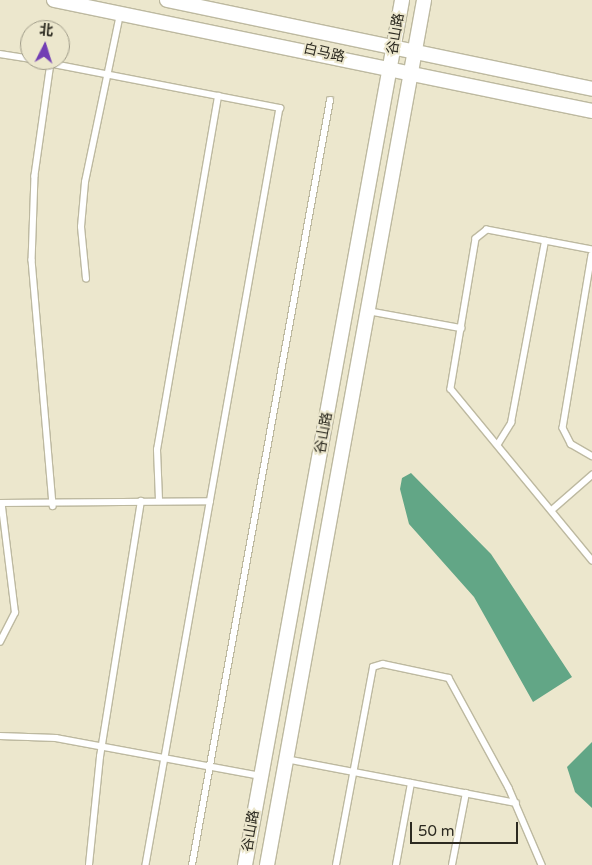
<!DOCTYPE html>
<meta charset="utf-8">
<style>
body{margin:0}
#map{position:relative;width:592px;height:865px;overflow:hidden;background:#ece7cd;font-family:"Varela Round","Noto Sans SC",sans-serif}
div>[style]{position:absolute}
.water>*{inset:0;background:#62a686}
.roads{filter:drop-shadow(1px 0 #bdb9a0) drop-shadow(-1px 0 #bdb9a0) drop-shadow(0 1px #bdb9a0) drop-shadow(0 -1px #bdb9a0)}
.service>*{height:5.5px;margin:-2.75px;padding:0 2.75px;transform-origin:2.75px;border-radius:2.75px;background:#fff}
.tertiary>*{height:14px;margin:-7px;padding:0 7px;transform-origin:7px;border-radius:7px;background:#fff}
span{translate:-50% -50%;white-space:nowrap;text-align:center;line-height:1.15;-webkit-text-stroke:4px #ece7cd;paint-order:stroke}
.street-label{font-size:14px;color:#2c2a20}
.north{position:absolute;left:20px;top:20px;width:50px;height:50px;box-sizing:border-box;background:#ece7cd;border:1px solid #9f9b88;border-radius:50%;rotate:5deg;font-size:14px;font-weight:700;line-height:20px;text-align:center;color:#2c2a20}
.north::after{content:'';display:block;margin:auto;width:18px;height:22px;background:#723eb4;clip-path:polygon(50% 0,100% 100%,50% 72%,0 100%)}
.scale{position:absolute;left:410px;top:822px;width:108px;height:22px;box-sizing:border-box;border:2px solid #2c2a20;border-top:0;padding-left:6px;font-size:15px;line-height:18px;white-space:nowrap;color:#2c2a20;-webkit-text-stroke:4px #ece7cd;paint-order:stroke}
</style>
<div id="map">
<div class="water">
<div style="clip-path:polygon(411px 473px,491px 554px,572px 677px,533px 702px,474px 597px,409px 524px,400px 489px,402px 478px)"></div>
<div style="clip-path:polygon(592px 742px,592px 808px,575px 792px,567px 767px)"></div>
</div>
<div class="roads">
<div class="service">
<div style="left:0;top:54px;width:30px;rotate:9deg"></div>
<div style="left:33px;top:60px;width:252px;rotate:11deg"></div>
<div style="left:280px;top:108px;width:769px;rotate:100.04deg"></div>
<div style="left:51px;top:63px;width:114px;rotate:98.1deg"></div>
<div style="left:35px;top:176px;width:84px;rotate:92deg"></div>
<div style="left:32px;top:260px;width:247px;rotate:85.1deg"></div>
<div style="left:592px;top:250px;width:107px;rotate:-169.2deg"></div>
<div style="left:487px;top:230px;width:14px;rotate:141deg"></div>
<div style="left:476px;top:239px;width:152px;rotate:99.5deg"></div>
<div style="left:451px;top:389px;width:222px;rotate:50.5deg"></div>
<div style="left:592px;top:255px;width:175px;rotate:99.5deg"></div>
<div style="left:563px;top:428px;width:18px;rotate:63deg"></div>
<div style="left:571px;top:444px;width:24px;rotate:30deg"></div>
<div style="left:86px;top:279px;width:52px;rotate:-95.5deg"></div>
<div style="left:81px;top:227px;width:45px;rotate:-84.9deg"></div>
<div style="left:85px;top:182px;width:171px;rotate:-78.2deg"></div>
<div style="left:368px;top:311px;width:95px;rotate:10.4deg"></div>
<div style="left:498px;top:444px;width:25px;rotate:-58deg"></div>
<div style="left:511px;top:423px;width:185px;rotate:-79.4deg"></div>
<div style="left:159px;top:500px;width:50px;rotate:-92.3deg"></div>
<div style="left:157px;top:450px;width:359px;rotate:-80.2deg"></div>
<div style="left:0;top:503px;width:210px;rotate:-0.5deg"></div>
<div style="left:553px;top:509px;width:52px;rotate:-41.1deg"></div>
<div style="left:0;top:642px;width:33px;rotate:-63deg"></div>
<div style="left:15px;top:613px;width:107px;rotate:-97deg"></div>
<div style="left:0;top:736px;width:56px;rotate:2deg"></div>
<div style="left:56px;top:738px;width:208px;rotate:10.5deg"></div>
<div style="left:286px;top:759px;width:234px;rotate:10.8deg"></div>
<div style="left:89px;top:865px;width:109px;rotate:-84.2deg"></div>
<div style="left:100px;top:757px;width:259px;rotate:-80.9deg"></div>
<div style="left:192px;top:865px;width:777px;rotate:-79.77deg"></div>
<div style="left:336px;top:865px;width:201px;rotate:-79.4deg"></div>
<div style="left:373px;top:667px;width:10px;rotate:-17deg"></div>
<div style="left:383px;top:664px;width:67px;rotate:12deg"></div>
<div style="left:449px;top:678px;width:125px;rotate:61.4deg"></div>
<div style="left:509px;top:788px;width:84px;rotate:66.8deg"></div>
<div style="left:396px;top:865px;width:83px;rotate:-79.6deg"></div>
<div style="left:452px;top:865px;width:73px;rotate:-79deg"></div>
</div>
<div class="tertiary">
<div style="left:54px;top:0;width:549px;rotate:11.66deg"></div>
<div style="left:167px;top:0;width:434px;rotate:11.8deg"></div>
<div style="left:245px;top:865px;width:879px;rotate:-79.71deg"></div>
<div style="left:267px;top:865px;width:879px;rotate:-79.71deg"></div>
</div>
</div>
<div class="street-label">
<span style="left:396px;top:34px;rotate:-80deg">谷山路</span>
<span style="left:324px;top:53px;rotate:13deg">白马路</span>
<span style="left:324px;top:433px;rotate:-80deg">谷山路</span>
<span style="left:251px;top:831px;rotate:-80deg">谷山路</span>
</div>
<div class="north">北</div>
<div class="scale">50 m</div>
</div>
